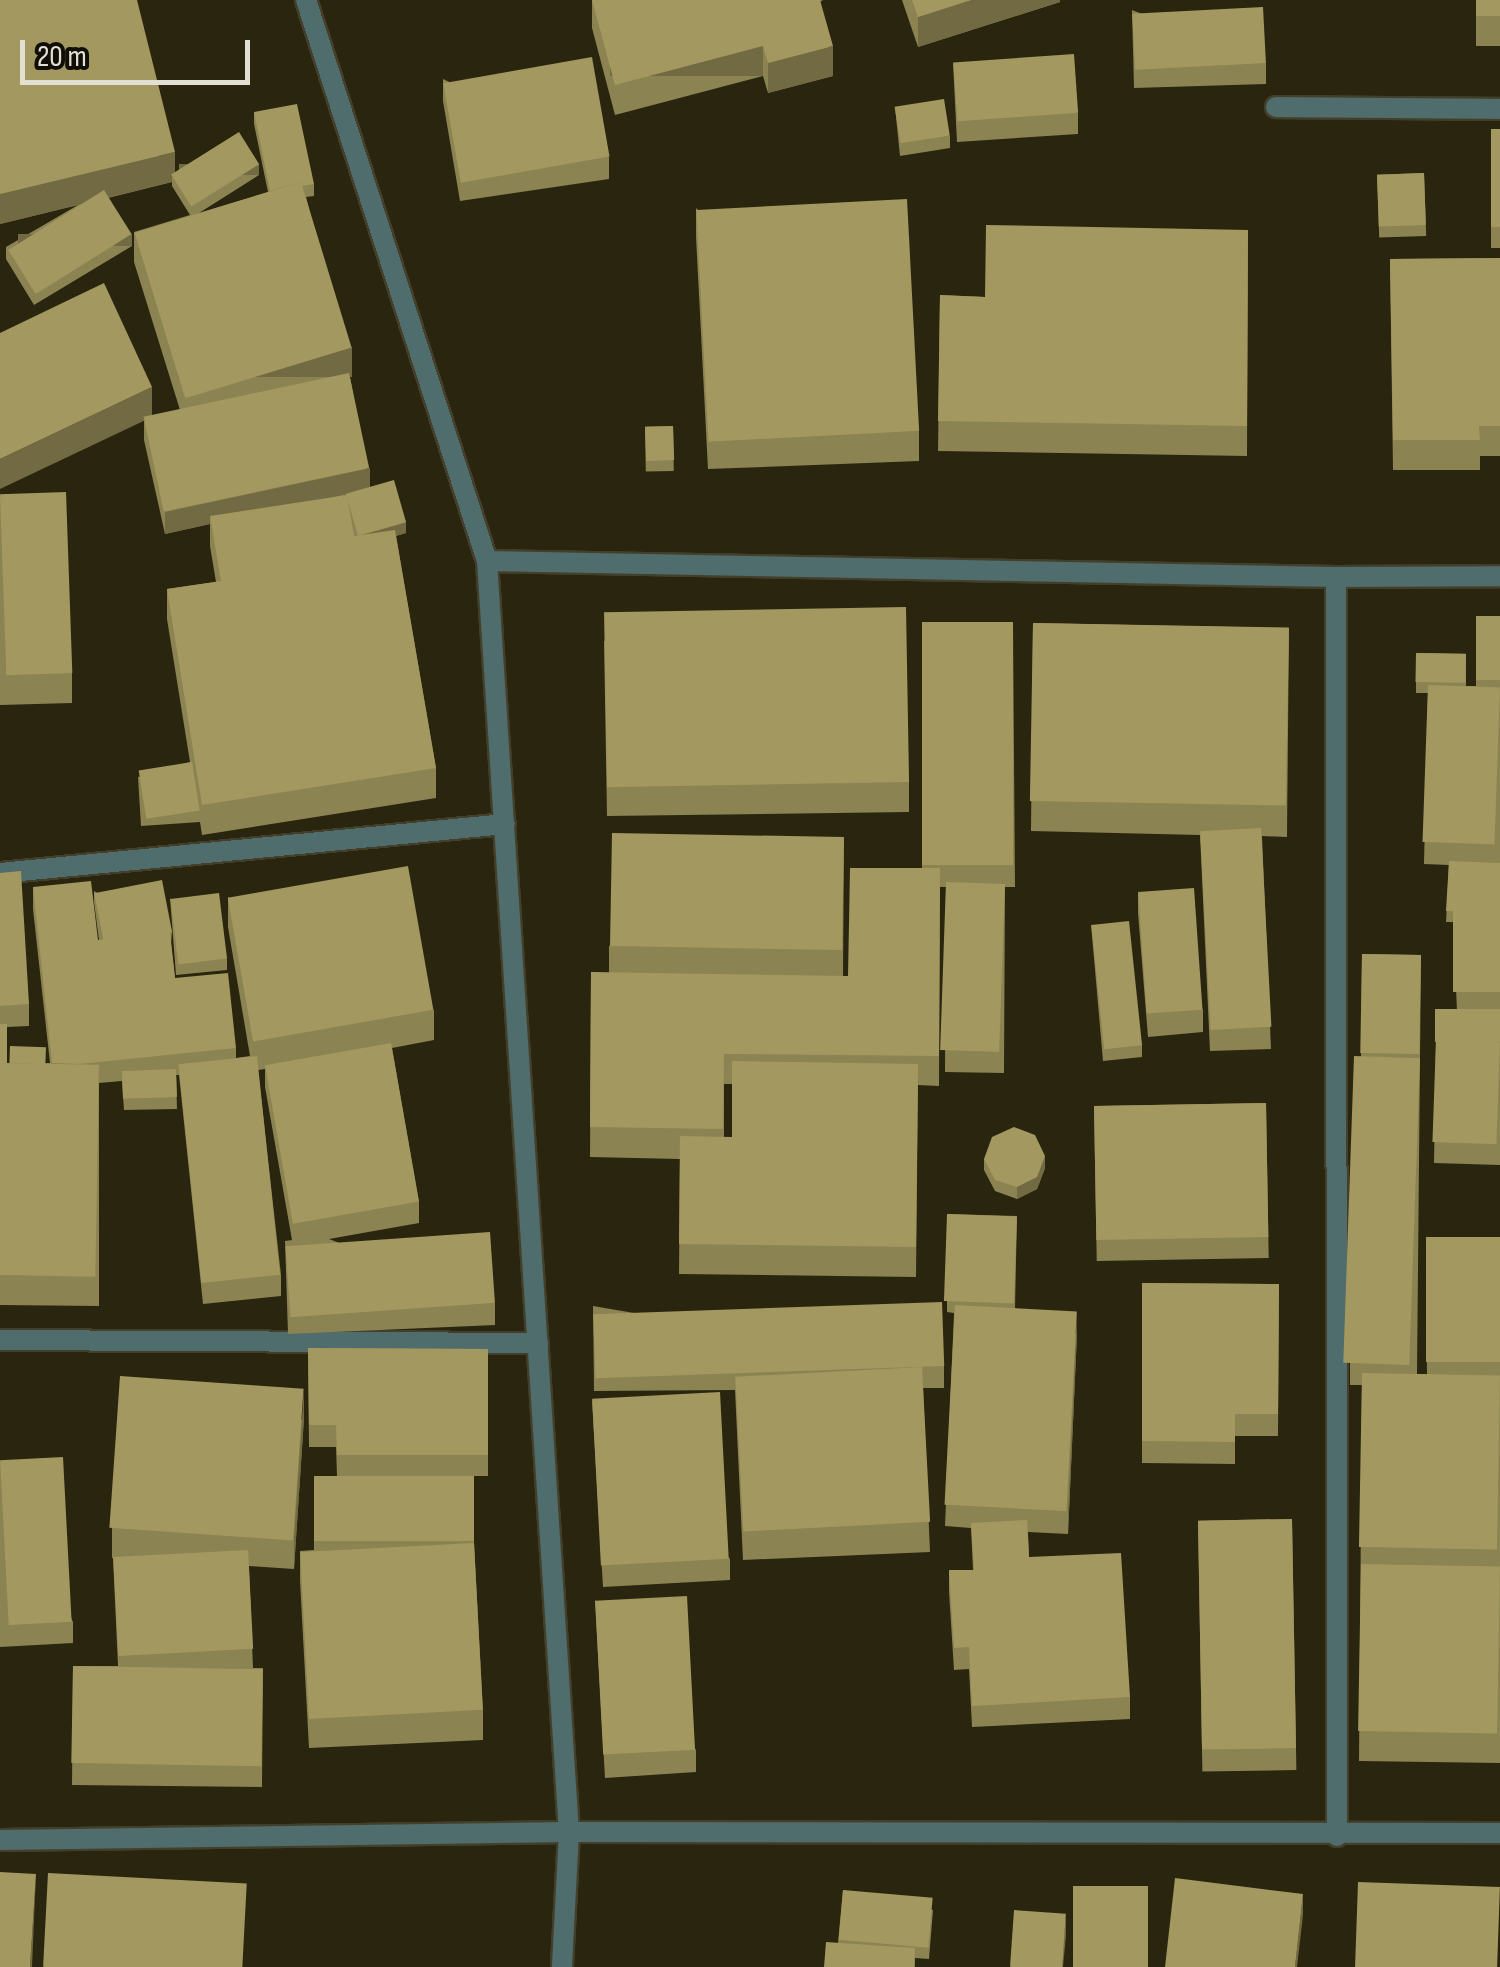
<!DOCTYPE html>
<style>
body{margin:0}
#map{position:relative;width:1500px;height:1967px;overflow:hidden;background:#29250f;font-family:"Sofia Sans Condensed",sans-serif}
div>[style]{position:absolute}
.roads{filter:drop-shadow(2px 0 #433f2a) drop-shadow(-2px 0 #433f2a) drop-shadow(0 2px #433f2a) drop-shadow(0 -2px #433f2a)}
.lane>*{height:20px;margin:-10px;padding:0 10px;transform-origin:10px;border-radius:10px;background:#4f6d6c}
.street>*{height:20px;margin:-10px;padding:0 10px;transform-origin:10px;border-radius:10px;background:#4f6d6c}
.wall>*{inset:0;background:#8c8352;transform-origin:0 0}
.shaded-wall>*{inset:0;background:#726a42;transform-origin:0 0}
.building>*{inset:0;background:#a3985f;transform-origin:0 0}
span{translate:-50% -50%;white-space:nowrap;text-align:center;line-height:1.15;-webkit-text-stroke:10px #100e06;paint-order:stroke}
.scale{position:absolute;left:20px;top:40px;width:230px;height:45px;box-sizing:border-box;border:5px solid #e2e0d2;border-top:0;padding-left:12px;font-size:30px;line-height:35px;white-space:nowrap;color:#e2e0d2;-webkit-text-stroke:8px #100e06;paint-order:stroke}
</style>
<div id="map">
<div class="roads">
<div class="lane">
<div style="left:0;top:873px;width:507px;rotate:-5.54deg"></div>
<div style="left:0;top:1340px;width:538px;rotate:0.32deg"></div>
</div>
<div class="street">
<div style="left:306px;top:0;width:589px;rotate:72.12deg"></div>
<div style="left:487px;top:561px;width:1274px;rotate:86.31deg"></div>
<div style="left:569px;top:1832px;width:135px;rotate:93deg"></div>
<div style="left:1276px;top:107px;width:224px;rotate:0.5deg"></div>
<div style="left:487px;top:561px;width:849px;rotate:1.08deg"></div>
<div style="left:1336px;top:577px;width:164px;rotate:-0.3deg"></div>
<div style="left:1336px;top:577px;width:1259px;rotate:89.95deg"></div>
<div style="left:0;top:1840px;width:569px;rotate:-0.81deg"></div>
<div style="left:569px;top:1832px;width:931px;rotate:0.06deg"></div>
</div>
</div>
<div class="wall">
<div style="clip-path:polygon(0 0,175px 173px,259px 175px,199px 213px,268px 192px,254px 124px,254px 112px,314px 184px,314px 196px,306px 197px,352px 377px,350px 377px,370px 487px,406px 533px,396px 536px,436px 768px,436px 798px,202px 835px,200px 822px,141px 826px,138px 777px,190px 762px,167px 619px,167px 589px,216px 582px,210px 546px,210px 524px,165px 534px,144px 440px,144px 421px,152px 416px,180px 410px,134px 262px,134px 232px,190px 215px,172px 186px,172px 182px,108px 198px,132px 246px,34px 305px,6px 259px,6px 247px,78px 205px,0 224px)"></div>
<div style="clip-path:polygon(592px 0,823px 0,820px 2px,833px 76px,768px 93px,763px 76px,615px 115px,592px 28px)"></div>
<div style="clip-path:polygon(902px 0,1060px 0,1060px 2px,918px 47px)"></div>
<div style="left:1476px;top:0;width:24px;height:46px"></div>
<div style="clip-path:polygon(1132px 10px,1266px 63px,1266px 84px,1134px 88px)"></div>
<div style="clip-path:polygon(953px 63px,1078px 113px,1078px 134px,957px 142px)"></div>
<div style="clip-path:polygon(443px 79px,609px 157px,609px 179px,460px 201px,443px 101px)"></div>
<div style="clip-path:polygon(895px 107px,950px 136px,950px 148px,900px 156px)"></div>
<div style="left:1491px;top:129px;width:9px;height:119px"></div>
<div style="left:1424px;top:173px;width:63px;height:47px;rotate:88deg"></div>
<div style="clip-path:polygon(696px 208px,919px 431px,919px 461px,708px 469px,696px 237px)"></div>
<div style="clip-path:polygon(1248px 230px,1247px 456px,938px 451px,940px 295px,985px 297px)"></div>
<div style="clip-path:polygon(1500px 258px,1500px 456px,1480px 456px,1480px 470px,1393px 470px,1390px 259px)"></div>
<div style="left:673px;top:426px;width:45px;height:28px;rotate:89deg"></div>
<div style="clip-path:polygon(0 494px,72px 673px,72px 703px,0 705px)"></div>
<div style="clip-path:polygon(1476px 616px,1500px 616px,1500px 1165px,1434px 1163px,1436px 1040px,1457px 1011px,1453px 922px,1446px 922px,1449px 865px,1424px 864px,1428px 693px,1416px 693px,1416px 653px,1466px 654px,1466px 686px,1476px 686px)"></div>
<div style="clip-path:polygon(evenodd,922px 622px,1013px 622px,1015px 887px,1005px 887px,1004px 1073px,945px 1072px,946px 887px,940px 887px,939px 1086px,918px 1085px,916px 1277px,679px 1274px,680px 1159px,590px 1157px,591px 972px,609px 973px,609px 946px,844px 839px,843px 976px,848px 976px,922px 868px,922px 622px,724px 1084px,732px 1084px,732px 1137px,724px 1137px,724px 1084px)"></div>
<div style="clip-path:polygon(1033px 623px,1289px 628px,1287px 837px,1262px 836px,1271px 1049px,1210px 1051px,1200px 835px,1031px 831px)"></div>
<div style="clip-path:polygon(604px 641px,909px 782px,909px 812px,607px 816px)"></div>
<div style="clip-path:polygon(0 873px,29px 1004px,29px 1026px,7px 1027px,7px 1063px,50px 1063px,33px 909px,33px 887px,98px 940px,99px 940px,94px 902px,94px 891px,172px 932px,171px 944px,175px 978px,236px 1048px,236px 1058px,250px 1056px,228px 927px,228px 897px,434px 1010px,434px 1040px,392px 1048px,419px 1202px,419px 1223px,329px 1239px,495px 1303px,495px 1325px,288px 1334px,285px 1241px,292px 1240px,265px 1087px,265px 1069px,258px 1070px,281px 1275px,281px 1296px,203px 1304px,179px 1075px,176px 1075px,177px 1109px,124px 1110px,122px 1081px,99px 1083px,99px 1306px,0 1305px)"></div>
<div style="clip-path:polygon(1138px 892px,1203px 1010px,1203px 1032px,1148px 1037px,1138px 913px)"></div>
<div style="clip-path:polygon(170px 898px,227px 959px,227px 970px,176px 975px)"></div>
<div style="clip-path:polygon(1091px 924px,1142px 1045px,1142px 1057px,1103px 1061px)"></div>
<div style="clip-path:polygon(1362px 954px,1421px 955px,1417px 1374px,1427px 1374px,1426px 1237px,1500px 1237px,1500px 1763px,1359px 1761px,1362px 1385px,1350px 1385px,1350px 1363px,1361px 1056px)"></div>
<div style="left:1266px;top:1103px;width:155px;height:172px;rotate:89deg"></div>
<div style="clip-path:polygon(984px 1159px,1045px 1168px,1037px 1189px,1017px 1199px,995px 1191px,984px 1170px)"></div>
<div style="clip-path:polygon(947px 1214px,1017px 1216px,1015px 1309px,1077px 1334px,1068px 1534px,1028px 1532px,1029px 1557px,1130px 1697px,1130px 1719px,972px 1727px,969px 1669px,954px 1670px,949px 1592px,949px 1570px,973px 1570px,971px 1528px,945px 1526px,954px 1313px,947px 1312px)"></div>
<div style="clip-path:polygon(1142px 1283px,1279px 1284px,1278px 1436px,1235px 1436px,1235px 1464px,1142px 1463px)"></div>
<div style="clip-path:polygon(593px 1306px,944px 1366px,944px 1388px,923px 1388px,930px 1552px,743px 1560px,735px 1390px,594px 1391px)"></div>
<div style="clip-path:polygon(308px 1348px,488px 1349px,488px 1476px,474px 1476px,474px 1543px,483px 1710px,483px 1740px,309px 1748px,300px 1581px,300px 1551px,314px 1550px,314px 1476px,337px 1476px,336px 1447px,309px 1447px)"></div>
<div style="clip-path:polygon(592px 1400px,730px 1559px,730px 1580px,603px 1587px)"></div>
<div style="clip-path:polygon(304px 1418px,294px 1569px,249px 1566px,253px 1668px,263px 1668px,262px 1787px,72px 1785px,73px 1666px,118px 1666px,113px 1558px,112px 1558px,112px 1528px)"></div>
<div style="clip-path:polygon(0 1460px,73px 1622px,73px 1643px,0 1647px)"></div>
<div style="left:1292px;top:1519px;width:251px;height:94px;rotate:89deg"></div>
<div style="clip-path:polygon(595px 1600px,696px 1750px,696px 1772px,605px 1778px)"></div>
<div style="clip-path:polygon(843px 1890px,933px 1910px,929px 1959px,915px 1958px,915px 1967px,838px 1943px)"></div>
</div>
<div class="shaded-wall">
<div style="clip-path:polygon(971px 0,1060px 0,1060px 2px,918px 47px,918px 17px)"></div>
<div style="left:763px;top:46px;width:30px;height:153px;rotate:90deg"></div>
<div style="clip-path:polygon(833px 46px,833px 76px,768px 93px,768px 63px)"></div>
<div style="clip-path:polygon(175px 152px,175px 179px,172px 175px,172px 182px,0 224px,0 194px)"></div>
<div style="left:259px;top:164px;width:11px;height:80px;rotate:90deg"></div>
<div style="left:132px;top:234px;width:12px;height:114px;rotate:90deg"></div>
<div style="left:352px;top:347px;width:30px;height:174px;rotate:90deg"></div>
<div style="clip-path:polygon(152px 387px,152px 417px,0 489px,0 459px)"></div>
<div style="clip-path:polygon(370px 468px,370px 489px,212px 524px,210px 516px,210px 524px,165px 534px,165px 512px)"></div>
<div style="clip-path:polygon(406px 522px,406px 533px,358px 547px,358px 535px)"></div>
<div style="clip-path:polygon(1045px 1156px,1045px 1168px,1037px 1189px,1017px 1199px,1017px 1187px)"></div>
<div style="clip-path:polygon(1077px 1312px,1077px 1334px,1068px 1534px,1068px 1512px)"></div>
<div style="clip-path:polygon(304px 1388px,304px 1418px,294px 1569px,294px 1539px)"></div>
<div style="clip-path:polygon(36px 1874px,32px 1967px,30px 1967px)"></div>
<div style="clip-path:polygon(1303px 1894px,1303px 1915px,1297px 1967px,1295px 1967px)"></div>
<div style="clip-path:polygon(1066px 1914px,1066px 1936px,1063px 1967px,1061px 1967px)"></div>
</div>
<div class="building">
<div style="clip-path:polygon(0 0,137px 0,175px 152px,0 194px)"></div>
<div style="clip-path:polygon(592px 0,820px 0,833px 46px,768px 63px,763px 46px,615px 85px)"></div>
<div style="clip-path:polygon(912px 0,971px 0,918px 17px)"></div>
<div style="left:1476px;top:0;width:24px;height:16px"></div>
<div style="left:1263px;top:7px;width:56px;height:131px;rotate:87deg"></div>
<div style="left:1074px;top:54px;width:59px;height:121px;rotate:86deg"></div>
<div style="left:592px;top:57px;width:101px;height:151px;rotate:80deg"></div>
<div style="left:944px;top:99px;width:37px;height:50px;rotate:81deg"></div>
<div style="clip-path:polygon(297px 104px,314px 184px,302px 186px,301px 182px,270px 191px,254px 112px)"></div>
<div style="left:1491px;top:129px;width:9px;height:98px"></div>
<div style="left:239px;top:132px;width:38px;height:80px;rotate:58deg"></div>
<div style="left:1424px;top:173px;width:52px;height:47px;rotate:88deg"></div>
<div style="left:301px;top:182px;width:173px;height:174px;rotate:73deg"></div>
<div style="left:104px;top:190px;width:52px;height:113px;rotate:58deg"></div>
<div style="left:907px;top:199px;width:232px;height:211px;rotate:87deg"></div>
<div style="clip-path:polygon(986px 225px,1248px 230px,1247px 426px,938px 421px,940px 295px,985px 297px)"></div>
<div style="clip-path:polygon(1500px 258px,1500px 426px,1479px 426px,1480px 440px,1393px 440px,1390px 259px)"></div>
<div style="clip-path:polygon(104px 283px,152px 387px,0 459px,0 333px)"></div>
<div style="left:349px;top:373px;width:97px;height:210px;rotate:78deg"></div>
<div style="left:673px;top:426px;width:34px;height:28px;rotate:88deg"></div>
<div style="left:394px;top:480px;width:44px;height:50px;rotate:74deg"></div>
<div style="left:66px;top:492px;width:181px;height:66px;rotate:88deg"></div>
<div style="clip-path:polygon(347px 495px,354px 536px,395px 530px,436px 768px,202px 805px,167px 589px,221px 581px,210px 516px)"></div>
<div style="left:906px;top:607px;width:175px;height:302px;rotate:89deg"></div>
<div style="left:1476px;top:616px;width:24px;height:64px"></div>
<div style="left:922px;top:622px;width:91px;height:243px"></div>
<div style="left:1033px;top:623px;width:256px;height:178px;rotate:1deg"></div>
<div style="left:1416px;top:653px;width:50px;height:29px;rotate:1deg"></div>
<div style="left:1428px;top:685px;width:72px;height:157px;rotate:2deg"></div>
<div style="left:192px;top:762px;width:49px;height:54px;rotate:81deg"></div>
<div style="left:1261px;top:828px;width:199px;height:61px;rotate:87deg"></div>
<div style="left:612px;top:833px;width:232px;height:113px;rotate:1deg"></div>
<div style="clip-path:polygon(1449px 861px,1500px 863px,1500px 911px,1476px 912px,1446px 911px)"></div>
<div style="left:408px;top:866px;width:146px;height:183px;rotate:80deg"></div>
<div style="clip-path:polygon(850px 868px,940px 868px,939px 1056px,724px 1054px,723px 1129px,590px 1127px,591px 972px,848px 976px)"></div>
<div style="clip-path:polygon(21px 871px,29px 1004px,0 1006px,0 873px)"></div>
<div style="left:162px;top:880px;width:53px;height:69px;rotate:79deg"></div>
<div style="clip-path:polygon(91px 881px,98px 940px,170px 932px,175px 978px,228px 973px,236px 1048px,79px 1064px,52px 1063px,33px 887px)"></div>
<div style="left:946px;top:882px;width:59px;height:168px;rotate:2deg"></div>
<div style="left:1194px;top:888px;width:122px;height:56px;rotate:86deg"></div>
<div style="left:219px;top:893px;width:66px;height:49px;rotate:83deg"></div>
<div style="left:1500px;top:911px;width:81px;height:47px;rotate:90deg"></div>
<div style="left:1129px;top:921px;width:125px;height:38px;rotate:84deg"></div>
<div style="left:1362px;top:954px;width:59px;height:99px;rotate:1deg"></div>
<div style="left:1500px;top:1009px;width:33px;height:65px;rotate:90deg"></div>
<div style="left:0;top:1024px;width:7px;height:39px"></div>
<div style="left:1436px;top:1040px;width:64px;height:102px;rotate:2deg"></div>
<div style="left:391px;top:1043px;width:161px;height:128px;rotate:80deg"></div>
<div style="left:10px;top:1046px;width:36px;height:17px;rotate:2deg"></div>
<div style="left:257px;top:1056px;width:220px;height:79px;rotate:84deg"></div>
<div style="left:1354px;top:1056px;width:66px;height:307px;rotate:2deg"></div>
<div style="clip-path:polygon(732px 1061px,918px 1064px,916px 1247px,679px 1244px,680px 1136px,732px 1137px)"></div>
<div style="left:0;top:1063px;width:99px;height:212px;rotate:1deg"></div>
<div style="left:176px;top:1069px;width:28px;height:54px;rotate:88deg"></div>
<div style="left:1266px;top:1103px;width:134px;height:172px;rotate:89deg"></div>
<div style="clip-path:polygon(1014px 1127px,1035px 1135px,1045px 1156px,1037px 1177px,1017px 1187px,995px 1180px,984px 1159px,992px 1137px)"></div>
<div style="left:947px;top:1214px;width:70px;height:87px;rotate:2deg"></div>
<div style="left:490px;top:1232px;width:71px;height:205px;rotate:86deg"></div>
<div style="left:1426px;top:1237px;width:74px;height:125px"></div>
<div style="clip-path:polygon(1142px 1283px,1279px 1284px,1278px 1414px,1235px 1414px,1235px 1442px,1142px 1441px)"></div>
<div style="left:942px;top:1302px;width:64px;height:349px;rotate:88deg"></div>
<div style="left:955px;top:1305px;width:122px;height:200px;rotate:3deg"></div>
<div style="clip-path:polygon(308px 1348px,488px 1349px,488px 1455px,337px 1455px,336px 1425px,309px 1425px)"></div>
<div style="left:922px;top:1367px;width:155px;height:187px;rotate:87deg"></div>
<div style="left:1362px;top:1373px;width:138px;height:174px;rotate:1deg"></div>
<div style="left:120px;top:1376px;width:184px;height:152px;rotate:4deg"></div>
<div style="left:720px;top:1392px;width:167px;height:128px;rotate:87deg"></div>
<div style="left:63px;top:1457px;width:165px;height:63px;rotate:87deg"></div>
<div style="left:314px;top:1476px;width:160px;height:65px"></div>
<div style="left:1292px;top:1519px;width:229px;height:94px;rotate:89deg"></div>
<div style="clip-path:polygon(1027px 1520px,1029px 1557px,1121px 1553px,1130px 1697px,972px 1706px,969px 1647px,954px 1648px,949px 1570px,974px 1570px,971px 1523px)"></div>
<div style="left:474px;top:1543px;width:167px;height:174px;rotate:87deg"></div>
<div style="left:248px;top:1550px;width:99px;height:135px;rotate:87deg"></div>
<div style="left:1361px;top:1564px;width:139px;height:167px;rotate:1deg"></div>
<div style="left:687px;top:1596px;width:154px;height:92px;rotate:87deg"></div>
<div style="left:73px;top:1666px;width:190px;height:97px;rotate:1deg"></div>
<div style="clip-path:polygon(0 1872px,36px 1874px,30px 1967px,0 1967px)"></div>
<div style="left:48px;top:1873px;width:199px;height:94px;rotate:3deg"></div>
<div style="clip-path:polygon(1175px 1878px,1303px 1894px,1295px 1967px,1165px 1967px)"></div>
<div style="left:1358px;top:1882px;width:142px;height:85px;rotate:2deg"></div>
<div style="left:1073px;top:1886px;width:75px;height:81px"></div>
<div style="left:843px;top:1890px;width:90px;height:50px;rotate:5deg"></div>
<div style="left:1014px;top:1910px;width:52px;height:57px;rotate:4deg"></div>
<div style="clip-path:polygon(826px 1942px,915px 1948px,914px 1967px,824px 1967px)"></div>
</div>
<div class="scale">20 m</div>
</div>
